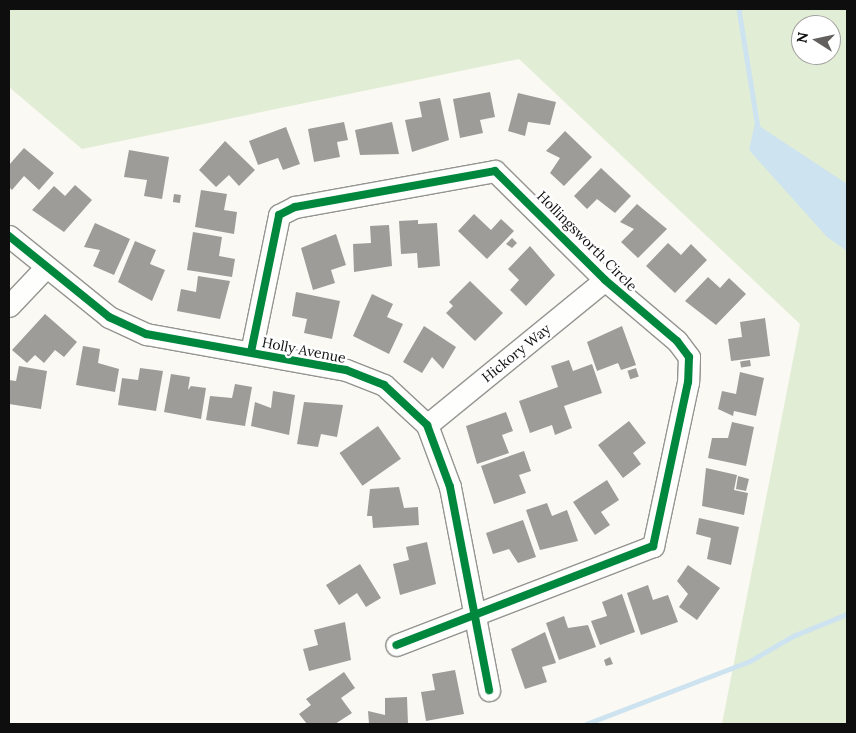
<!DOCTYPE html>
<style>
body{margin:0}
#map{position:relative;width:856px;height:733px;overflow:hidden;background:#faf9f3;font-family:Lora,serif}
div>[style]{position:absolute}
.green>*{inset:0;background:#e2edd5}
.water>*{inset:0;background:#cde3f0}
.stream>*{height:4.5px;margin:-2.25px;padding:0 2.25px;transform-origin:2.25px;border-radius:2.25px;background:#cde3f0}
.building>*{inset:0;background:#9e9c98;transform-origin:0 0}
.roads{filter:drop-shadow(1px 0 #949491) drop-shadow(-1px 0 #949491) drop-shadow(0 1px #949491) drop-shadow(0 -1px #949491)}
.minor>*{height:21px;margin:-10.5px;padding:0 10.5px;transform-origin:10.5px;border-radius:10.5px;background:#fefefd}
.cycleway>*{height:8px;margin:-4px;padding:0 4px;transform-origin:4px;border-radius:4px;background:#00873e}
span{translate:-50% -50%;white-space:nowrap;text-align:center;line-height:1.15;-webkit-text-stroke:5px #fff;paint-order:stroke}
.street-label{font-size:14px;color:#0e0e0e}
.frame{position:absolute;inset:0;border:10px solid #0e0e0e;pointer-events:none}
.north{position:absolute;left:791px;top:15px;width:50px;height:50px;box-sizing:border-box;background:#fff;border:1px solid #9f9f9f;border-radius:50%;rotate:280deg;font-size:14px;font-weight:700;line-height:20px;text-align:center;color:#0e0e0e}
.north::after{content:'';display:block;margin:auto;width:18px;height:22px;background:#61605e;clip-path:polygon(50% 0,100% 100%,50% 72%,0 100%)}
</style>
<div id="map">
<div class="green">
<div style="clip-path:polygon(evenodd,9px 9px,847px 9px,847px 724px,722px 724px,800px 324px,519px 59px,82px 149px,9px 87px,9px 9px,801px 25px,831px 25px,831px 55px,801px 55px,801px 25px)"></div>
</div>
<div class="water">
<div style="clip-path:polygon(755px 123px,847px 184px,847px 251px,827px 237px,749px 150px)"></div>
</div>
<div class="stream">
<div style="left:739px;top:9px;width:121px;rotate:80.9deg"></div>
<div style="left:586px;top:724px;width:176px;rotate:-21deg"></div>
<div style="left:750px;top:661px;width:50px;rotate:-30.2deg"></div>
<div style="left:793px;top:636px;width:58px;rotate:-22.2deg"></div>
</div>
<div class="building">
<div style="clip-path:polygon(490px 92px,495px 117px,480px 120px,483px 133px,460px 138px,453px 99px)"></div>
<div style="clip-path:polygon(518px 93px,556px 102px,550px 125px,528px 122px,525px 136px,508px 131px)"></div>
<div style="clip-path:polygon(440px 98px,449px 140px,412px 152px,405px 120px,422px 117px,419px 102px)"></div>
<div style="clip-path:polygon(344px 122px,348px 140px,337px 142px,340px 157px,314px 162px,308px 129px)"></div>
<div style="clip-path:polygon(392px 122px,399px 154px,360px 155px,355px 130px)"></div>
<div style="clip-path:polygon(286px 127px,300px 164px,283px 170px,278px 158px,258px 165px,249px 141px)"></div>
<div style="clip-path:polygon(565px 131px,592px 157px,564px 186px,550px 173px,560px 158px,546px 151px)"></div>
<div style="clip-path:polygon(225px 141px,255px 170px,239px 186px,229px 175px,216px 187px,199px 170px)"></div>
<div style="clip-path:polygon(24px 148px,54px 173px,39px 190px,24px 176px,12px 190px,9px 187px,9px 165px)"></div>
<div style="clip-path:polygon(129px 150px,169px 157px,162px 199px,144px 196px,147px 180px,124px 177px)"></div>
<div style="clip-path:polygon(601px 168px,631px 196px,615px 213px,597px 199px,587px 209px,574px 196px)"></div>
<div style="clip-path:polygon(75px 185px,92px 200px,64px 232px,32px 210px,54px 186px,65px 196px)"></div>
<div style="clip-path:polygon(201px 190px,227px 194px,224px 210px,237px 212px,234px 234px,195px 227px)"></div>
<div style="left:174px;top:194px;width:7px;height:8px;rotate:8deg"></div>
<div style="clip-path:polygon(637px 204px,667px 229px,638px 258px,621px 242px,634px 229px,620px 222px)"></div>
<div style="clip-path:polygon(474px 214px,491px 230px,501px 219px,514px 231px,487px 259px,458px 231px)"></div>
<div style="clip-path:polygon(418px 220px,418px 224px,437px 223px,440px 266px,418px 268px,417px 253px,401px 254px,399px 221px)"></div>
<div style="clip-path:polygon(95px 223px,130px 239px,114px 275px,93px 266px,100px 250px,84px 247px)"></div>
<div style="clip-path:polygon(389px 225px,392px 266px,354px 272px,353px 244px,371px 243px,370px 226px)"></div>
<div style="clip-path:polygon(193px 232px,222px 237px,219px 256px,235px 259px,232px 277px,187px 270px)"></div>
<div style="clip-path:polygon(336px 234px,346px 265px,331px 270px,335px 283px,313px 290px,301px 248px)"></div>
<div style="clip-path:polygon(512px 238px,517px 243px,512px 248px,506px 244px)"></div>
<div style="clip-path:polygon(135px 241px,156px 250px,150px 264px,165px 270px,152px 301px,118px 282px)"></div>
<div style="clip-path:polygon(668px 243px,681px 255px,691px 244px,707px 260px,675px 293px,646px 266px)"></div>
<div style="clip-path:polygon(530px 246px,555px 275px,526px 306px,510px 290px,519px 280px,508px 269px)"></div>
<div style="clip-path:polygon(198px 276px,230px 281px,220px 319px,177px 311px,181px 289px,196px 292px)"></div>
<div style="clip-path:polygon(708px 277px,720px 288px,729px 278px,746px 294px,716px 325px,685px 301px)"></div>
<div style="clip-path:polygon(470px 281px,503px 313px,475px 341px,446px 313px,453px 306px,449px 302px)"></div>
<div style="clip-path:polygon(296px 292px,340px 301px,332px 339px,304px 333px,307px 319px,292px 316px)"></div>
<div style="clip-path:polygon(372px 294px,393px 304px,387px 317px,403px 324px,389px 354px,353px 336px)"></div>
<div style="clip-path:polygon(45px 314px,77px 342px,64px 357px,55px 350px,44px 363px,35px 355px,27px 363px,12px 350px)"></div>
<div style="clip-path:polygon(765px 318px,770px 356px,731px 361px,728px 339px,742px 337px,740px 322px)"></div>
<div style="clip-path:polygon(424px 326px,456px 347px,443px 369px,432px 357px,422px 373px,403px 362px)"></div>
<div style="clip-path:polygon(622px 326px,636px 365px,621px 370px,618px 363px,597px 371px,587px 342px)"></div>
<div style="clip-path:polygon(83px 346px,100px 349px,98px 363px,119px 369px,115px 392px,76px 385px)"></div>
<div style="clip-path:polygon(569px 360px,573px 371px,592px 364px,602px 393px,564px 406px,572px 428px,555px 435px,552px 425px,530px 433px,519px 401px,558px 387px,551px 366px)"></div>
<div style="left:750px;top:360px;width:6px;height:10px;rotate:81deg"></div>
<div style="clip-path:polygon(19px 366px,47px 371px,41px 409px,9px 404px,9px 380px,16px 381px)"></div>
<div style="clip-path:polygon(140px 368px,163px 371px,156px 411px,118px 405px,122px 378px,138px 380px)"></div>
<div style="left:636px;top:368px;width:9px;height:9px;rotate:72deg"></div>
<div style="clip-path:polygon(740px 372px,764px 378px,756px 416px,734px 411px,733px 416px,718px 409px,722px 391px,736px 394px)"></div>
<div style="clip-path:polygon(171px 374px,190px 377px,188px 390px,191px 386px,206px 388px,201px 419px,164px 412px)"></div>
<div style="clip-path:polygon(235px 384px,252px 387px,245px 426px,206px 420px,210px 396px,232px 398px)"></div>
<div style="clip-path:polygon(273px 391px,295px 395px,289px 435px,251px 426px,255px 402px,271px 408px)"></div>
<div style="clip-path:polygon(304px 402px,343px 405px,337px 437px,321px 434px,318px 447px,297px 444px)"></div>
<div style="clip-path:polygon(506px 412px,513px 431px,502px 435px,509px 453px,477px 464px,466px 426px)"></div>
<div style="clip-path:polygon(629px 421px,646px 443px,633px 453px,641px 464px,623px 478px,598px 445px)"></div>
<div style="clip-path:polygon(732px 422px,754px 427px,746px 466px,708px 458px,712px 438px,728px 438px)"></div>
<div style="left:378px;top:426px;width:40px;height:47px;rotate:55deg"></div>
<div style="clip-path:polygon(524px 451px,531px 471px,519px 475px,526px 493px,494px 504px,481px 466px)"></div>
<div style="clip-path:polygon(706px 468px,737px 475px,734px 490px,748px 493px,744px 515px,702px 506px)"></div>
<div style="clip-path:polygon(738px 476px,749px 479px,746px 491px,736px 489px)"></div>
<div style="clip-path:polygon(607px 480px,619px 500px,601px 512px,610px 525px,595px 535px,573px 502px)"></div>
<div style="clip-path:polygon(399px 487px,404px 508px,418px 507px,419px 525px,373px 528px,372px 516px,367px 516px,370px 489px)"></div>
<div style="clip-path:polygon(547px 503px,552px 516px,567px 510px,578px 541px,540px 550px,526px 510px)"></div>
<div style="clip-path:polygon(699px 518px,739px 527px,731px 565px,707px 559px,711px 538px,696px 534px)"></div>
<div style="clip-path:polygon(523px 520px,536px 557px,518px 563px,509px 549px,493px 554px,486px 533px)"></div>
<div style="clip-path:polygon(427px 542px,436px 584px,400px 595px,393px 564px,409px 560px,406px 547px)"></div>
<div style="clip-path:polygon(360px 564px,381px 598px,366px 607px,357px 593px,339px 605px,326px 585px)"></div>
<div style="clip-path:polygon(688px 565px,720px 588px,697px 620px,679px 607px,688px 594px,677px 581px)"></div>
<div style="clip-path:polygon(648px 585px,653px 600px,668px 595px,678px 622px,641px 635px,627px 593px)"></div>
<div style="clip-path:polygon(622px 594px,635px 632px,600px 645px,591px 621px,607px 616px,602px 602px)"></div>
<div style="clip-path:polygon(564px 616px,568px 628px,588px 625px,596px 647px,559px 660px,546px 623px)"></div>
<div style="clip-path:polygon(345px 622px,351px 660px,309px 671px,303px 649px,318px 645px,314px 630px)"></div>
<div style="clip-path:polygon(545px 632px,556px 663px,542px 667px,547px 682px,525px 689px,511px 649px)"></div>
<div style="clip-path:polygon(610px 657px,613px 664px,606px 666px,604px 660px)"></div>
<div style="clip-path:polygon(455px 670px,464px 714px,426px 721px,421px 692px,435px 690px,432px 674px)"></div>
<div style="clip-path:polygon(344px 672px,355px 688px,341px 698px,352px 713px,335px 724px,307px 724px,299px 714px,311px 705px,306px 699px)"></div>
<div style="clip-path:polygon(407px 697px,408px 724px,369px 724px,368px 711px,385px 715px,385px 698px)"></div>
</div>
<div class="roads">
<div class="minor">
<div style="left:9px;top:236px;width:129px;rotate:39deg"></div>
<div style="left:109px;top:317px;width:41px;rotate:24.7deg"></div>
<div style="left:146px;top:334px;width:203px;rotate:10.2deg"></div>
<div style="left:346px;top:370px;width:41px;rotate:21.5deg"></div>
<div style="left:384px;top:385px;width:59px;rotate:42.9deg"></div>
<div style="left:427px;top:425px;width:66px;rotate:69.6deg"></div>
<div style="left:450px;top:487px;width:207px;rotate:79.1deg"></div>
<div style="left:9px;top:306px;width:52px;rotate:-46.5deg"></div>
<div style="left:251px;top:352px;width:140px;rotate:-78.4deg"></div>
<div style="left:279px;top:215px;width:18px;rotate:-27deg"></div>
<div style="left:295px;top:207px;width:203px;rotate:-10.2deg"></div>
<div style="left:495px;top:171px;width:155px;rotate:44.7deg"></div>
<div style="left:605px;top:280px;width:94px;rotate:40.3deg"></div>
<div style="left:677px;top:341px;width:20px;rotate:53deg"></div>
<div style="left:689px;top:357px;width:25px;rotate:92deg"></div>
<div style="left:688px;top:382px;width:168px;rotate:102deg"></div>
<div style="left:653px;top:546px;width:275px;rotate:158.9deg"></div>
<div style="left:427px;top:425px;width:230px;rotate:-39.2deg"></div>
</div>
</div>
<div class="cycleway">
<div style="left:9px;top:236px;width:129px;rotate:39deg"></div>
<div style="left:109px;top:317px;width:41px;rotate:24.7deg"></div>
<div style="left:146px;top:334px;width:203px;rotate:10.2deg"></div>
<div style="left:346px;top:370px;width:41px;rotate:21.5deg"></div>
<div style="left:384px;top:385px;width:59px;rotate:42.9deg"></div>
<div style="left:427px;top:425px;width:66px;rotate:69.6deg"></div>
<div style="left:450px;top:487px;width:207px;rotate:79.1deg"></div>
<div style="left:251px;top:352px;width:140px;rotate:-78.4deg"></div>
<div style="left:279px;top:215px;width:18px;rotate:-27deg"></div>
<div style="left:295px;top:207px;width:203px;rotate:-10.2deg"></div>
<div style="left:495px;top:171px;width:155px;rotate:44.7deg"></div>
<div style="left:605px;top:280px;width:94px;rotate:40.3deg"></div>
<div style="left:677px;top:341px;width:20px;rotate:53deg"></div>
<div style="left:689px;top:357px;width:25px;rotate:92deg"></div>
<div style="left:688px;top:382px;width:168px;rotate:102deg"></div>
<div style="left:653px;top:546px;width:275px;rotate:158.9deg"></div>
</div>
<div class="street-label">
<span style="left:587px;top:241px;rotate:45deg">Hollingsworth Circle</span>
<span style="left:304px;top:350px;rotate:11deg">Holly Avenue</span>
<span style="left:516px;top:353px;rotate:-39deg">Hickory Way</span>
</div>
<div class="frame"></div>
<div class="north">N</div>
</div>
